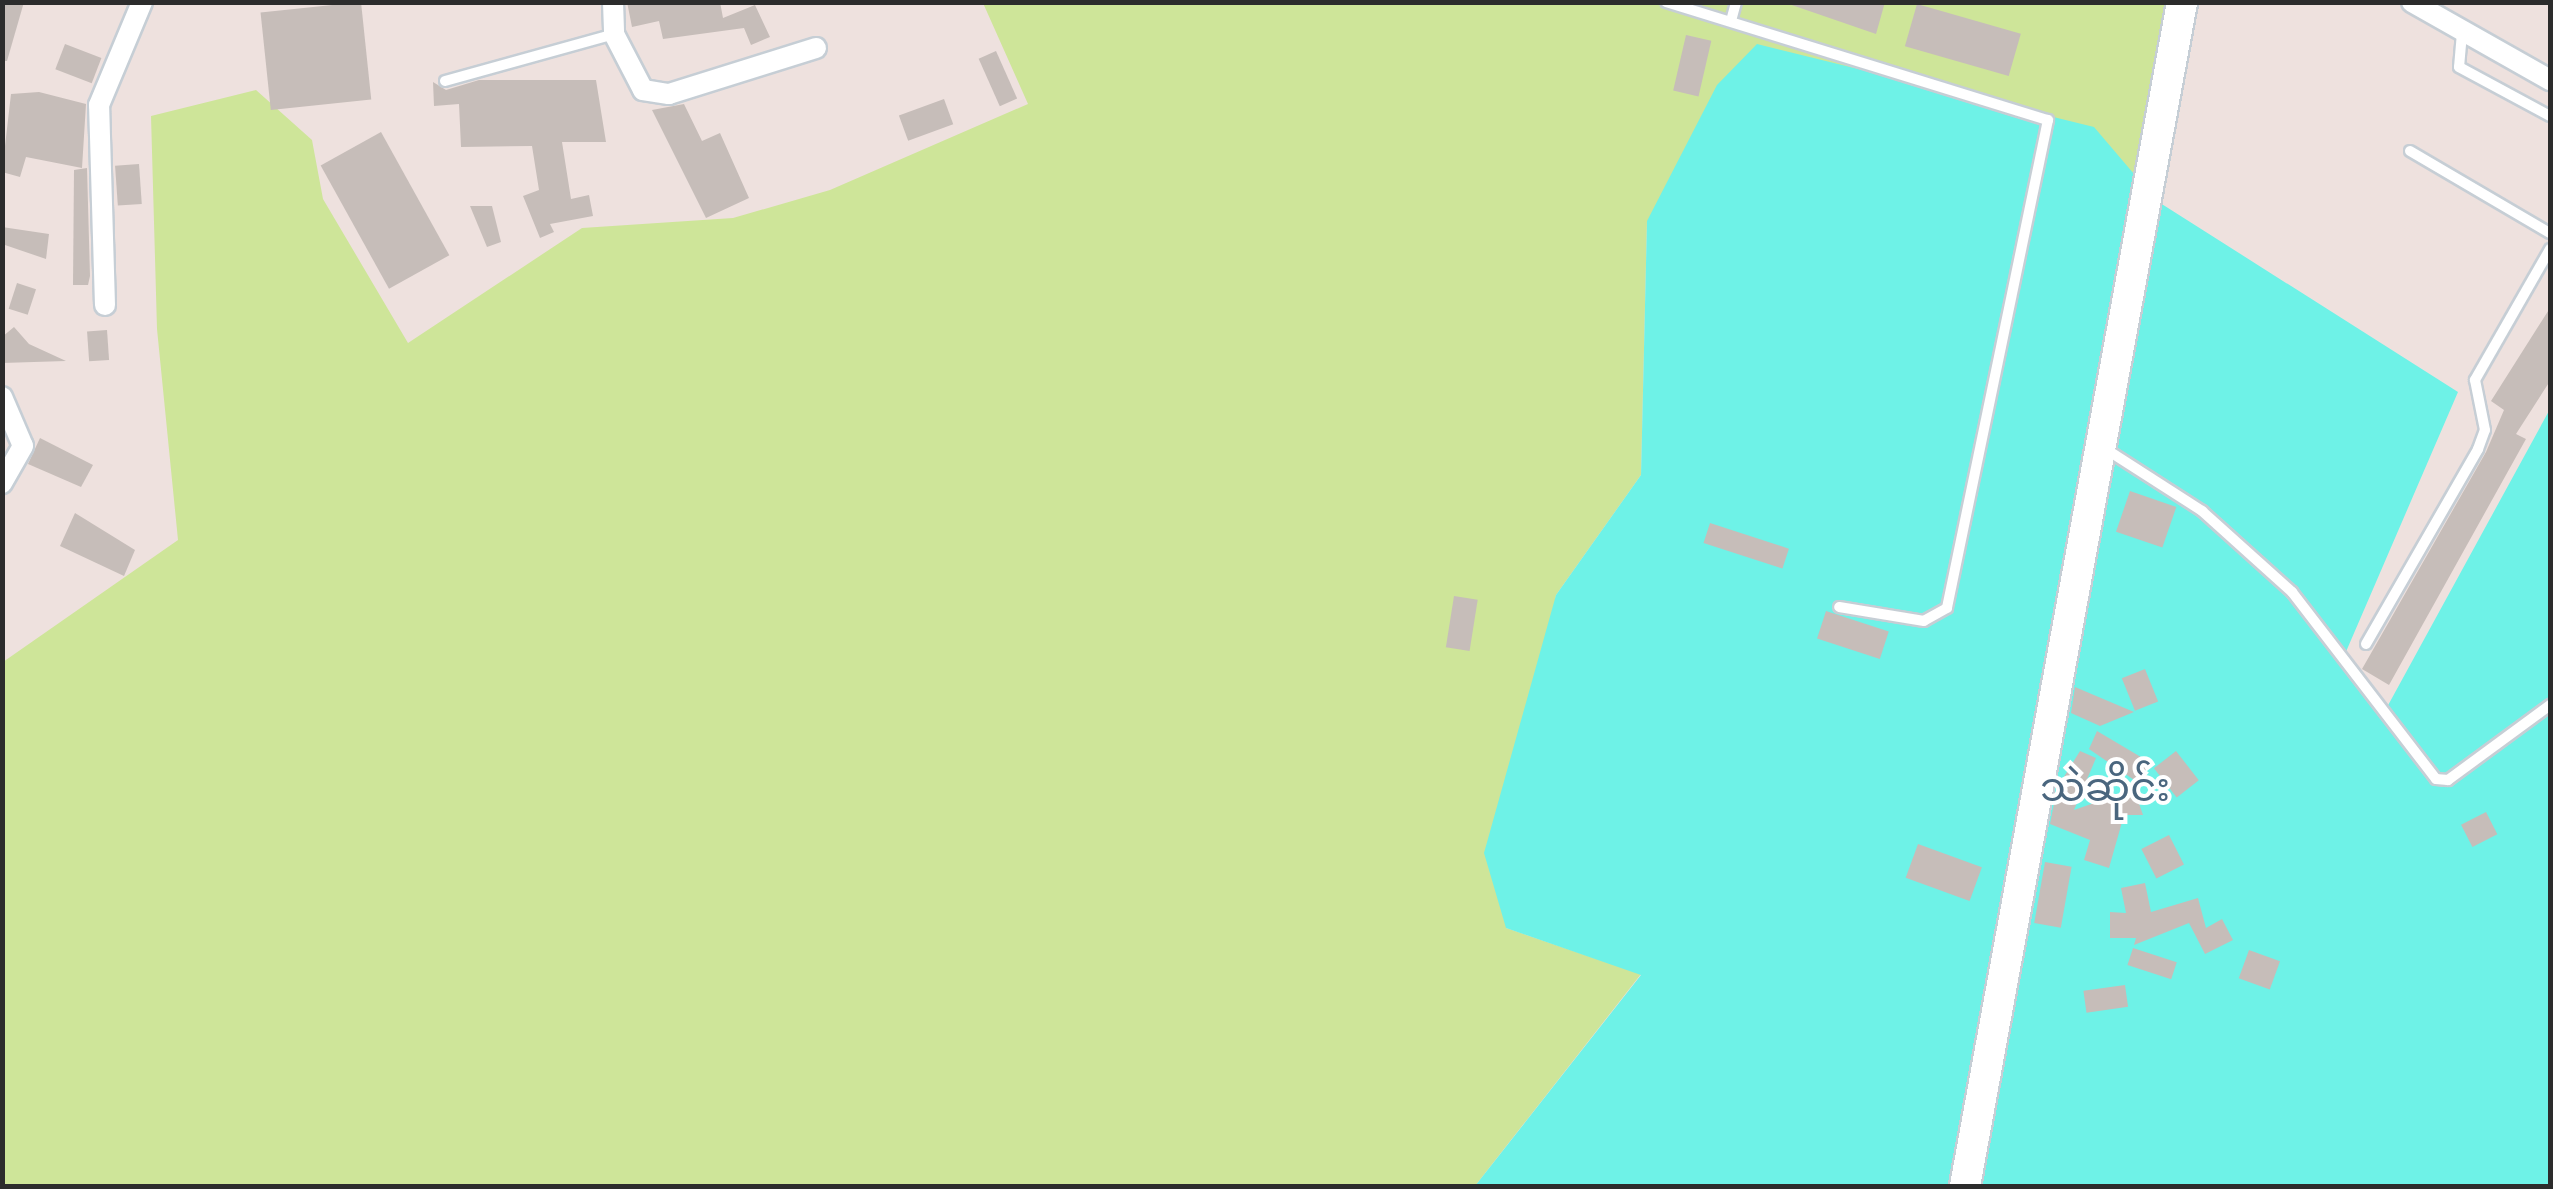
<!DOCTYPE html>
<meta charset="utf-8">
<style>
body{margin:0}
#map{position:relative;width:2553px;height:1189px;overflow:hidden;background:#eee1de;font-family:Lato,"Noto Sans Myanmar",sans-serif}
div>[style]{position:absolute}
.green>*{inset:0;background:#cee599}
.water>*{inset:0;background:#6ef2e7}
.building>*{inset:0;background:#c6bdb9;transform-origin:0 0}
.roads{filter:drop-shadow(2px 0 #c6ced5) drop-shadow(-2px 0 #c6ced5) drop-shadow(0 2px #c6ced5) drop-shadow(0 -2px #c6ced5)}
.lane>*{height:10px;margin:-5px;padding:0 5px;transform-origin:5px;border-radius:5px;background:#fff}
.street>*{height:20px;margin:-10px;padding:0 10px;transform-origin:10px;border-radius:10px;background:#fff}
.secondary>*{height:30px;margin:-15px;padding:0 15px;transform-origin:15px;border-radius:15px;background:#fff}
span{translate:-50% -50%;white-space:nowrap;text-align:center;line-height:1.15;-webkit-text-stroke:8px #fff;paint-order:stroke}
.quarter-label{font-size:40px;color:#4a667e}
.frame{position:absolute;inset:0;border:5px solid #2c2c2c;pointer-events:none}
</style>
<div id="map">
<div class="green">
<div style="clip-path:polygon(983px 3px,2185px 3px,2157px 201px,1647px 221px,1641px 475px,1556px 595px,1506px 928px,1641px 974px,1475px 1186px,3px 1186px,3px 662px,178px 540px,157px 329px,151px 116px,256px 90px,312px 140px,323px 199px,408px 343px,582px 228px,733px 218px,830px 190px,1028px 104px)"></div>
</div>
<div class="water">
<div style="clip-path:polygon(1757px 44px,2094px 127px,2157px 201px,2458px 392px,2345px 654px,2386px 709px,2550px 409px,2550px 1186px,1475px 1186px,1641px 975px,1506px 928px,1484px 853px,1556px 595px,1641px 475px,1647px 221px,1717px 85px)"></div>
</div>
<div class="building">
<div style="clip-path:polygon(2px 2px,24px 2px,7px 61px,2px 61px)"></div>
<div style="left:361px;top:2px;width:98px;height:101px;rotate:84deg"></div>
<div style="clip-path:polygon(627px 2px,720px 2px,723px 18px,755px 5px,770px 37px,751px 45px,744px 28px,663px 39px,659px 21px,632px 27px)"></div>
<div style="clip-path:polygon(1783px 2px,1885px 2px,1876px 34px)"></div>
<div style="left:1917px;top:4px;width:108px;height:44px;rotate:16deg"></div>
<div style="left:1686px;top:35px;width:26px;height:57px;rotate:13deg"></div>
<div style="left:65px;top:44px;width:39px;height:27px;rotate:21deg"></div>
<div style="left:996px;top:51px;width:52px;height:19px;rotate:66deg"></div>
<div style="clip-path:polygon(479px 80px,596px 80px,606px 142px,562px 142px,571px 199px,589px 195px,593px 216px,550px 224px,554px 232px,540px 238px,523px 196px,539px 190px,532px 146px,461px 147px,459px 104px,434px 106px,433px 82px,446px 90px)"></div>
<div style="clip-path:polygon(39px 92px,86px 104px,82px 168px,26px 157px,20px 177px,2px 172px,11px 94px)"></div>
<div style="left:944px;top:99px;width:27px;height:48px;rotate:70deg"></div>
<div style="clip-path:polygon(684px 104px,702px 141px,720px 133px,749px 198px,706px 218px,652px 110px)"></div>
<div style="left:381px;top:132px;width:141px;height:69px;rotate:61deg"></div>
<div style="left:139px;top:164px;width:40px;height:24px;rotate:86deg"></div>
<div style="clip-path:polygon(87px 168px,90px 276px,88px 285px,73px 285px,74px 170px)"></div>
<div style="clip-path:polygon(470px 206px,492px 206px,501px 242px,487px 247px)"></div>
<div style="clip-path:polygon(2px 227px,49px 234px,46px 259px,2px 244px)"></div>
<div style="left:17px;top:283px;width:20px;height:27px;rotate:18deg"></div>
<div style="clip-path:polygon(2550px 308px,2550px 381px,2516px 434px,2526px 439px,2389px 685px,2362px 669px,2486px 452px,2504px 410px,2491px 401px)"></div>
<div style="clip-path:polygon(14px 327px,29px 344px,66px 361px,2px 363px,2px 337px)"></div>
<div style="left:107px;top:330px;width:30px;height:20px;rotate:86deg"></div>
<div style="clip-path:polygon(40px 438px,93px 465px,81px 487px,28px 464px)"></div>
<div style="left:2130px;top:491px;width:49px;height:43px;rotate:19deg"></div>
<div style="clip-path:polygon(75px 513px,135px 550px,124px 576px,60px 546px)"></div>
<div style="left:1710px;top:523px;width:83px;height:21px;rotate:18deg"></div>
<div style="left:1454px;top:596px;width:24px;height:52px;rotate:9deg"></div>
<div style="left:1826px;top:611px;width:66px;height:29px;rotate:18deg"></div>
<div style="left:2145px;top:669px;width:35px;height:25px;rotate:68deg"></div>
<div style="clip-path:polygon(2075px 687px,2134px 712px,2100px 726px,2071px 713px)"></div>
<div style="clip-path:polygon(2097px 731px,2151px 763px,2137px 782px,2089px 749px)"></div>
<div style="clip-path:polygon(2080px 751px,2096px 758px,2074px 810px,2134px 789px,2143px 815px,2124px 815px,2109px 868px,2084px 860px,2090px 840px,2050px 824px,2057px 788px)"></div>
<div style="left:2176px;top:751px;width:37px;height:28px;rotate:52deg"></div>
<div style="left:2486px;top:812px;width:25px;height:28px;rotate:63deg"></div>
<div style="left:2169px;top:835px;width:33px;height:31px;rotate:63deg"></div>
<div style="left:1918px;top:844px;width:68px;height:36px;rotate:20deg"></div>
<div style="left:2045px;top:862px;width:27px;height:62px;rotate:10deg"></div>
<div style="clip-path:polygon(2145px 883px,2151px 912px,2198px 898px,2206px 928px,2222px 919px,2233px 940px,2205px 954px,2189px 923px,2134px 945px,2136px 938px,2110px 938px,2110px 912px,2126px 913px,2121px 888px)"></div>
<div style="left:2133px;top:948px;width:46px;height:18px;rotate:18deg"></div>
<div style="left:2249px;top:950px;width:33px;height:30px;rotate:20deg"></div>
<div style="left:2125px;top:985px;width:22px;height:42px;rotate:82deg"></div>
</div>
<div class="roads">
<div class="lane">
<div style="left:1666px;top:2px;width:400px;rotate:17.2deg"></div>
<div style="left:2048px;top:120px;width:498px;rotate:101.7deg"></div>
<div style="left:1947px;top:608px;width:26px;rotate:151deg"></div>
<div style="left:1924px;top:621px;width:86px;rotate:-170.6deg"></div>
<div style="left:1731px;top:21px;width:20px;rotate:-75deg"></div>
<div style="left:2462px;top:33px;width:34px;rotate:95deg"></div>
<div style="left:2459px;top:67px;width:103px;rotate:28.3deg"></div>
<div style="left:445px;top:81px;width:175px;rotate:-15.5deg"></div>
<div style="left:2410px;top:151px;width:162px;rotate:30.4deg"></div>
<div style="left:2104px;top:448px;width:117px;rotate:32.7deg"></div>
<div style="left:2202px;top:511px;width:121px;rotate:42deg"></div>
<div style="left:2292px;top:592px;width:236px;rotate:52.4deg"></div>
<div style="left:2436px;top:779px;width:12px;rotate:5deg"></div>
<div style="left:2448px;top:780px;width:127px;rotate:-36.3deg"></div>
<div style="left:2366px;top:644px;width:225px;rotate:-60.1deg"></div>
<div style="left:2478px;top:449px;width:20px;rotate:-70deg"></div>
<div style="left:2485px;top:430px;width:51px;rotate:-101.3deg"></div>
<div style="left:2475px;top:380px;width:151px;rotate:-60.2deg"></div>
</div>
<div class="street">
<div style="left:613px;top:2px;width:32px;rotate:88deg"></div>
<div style="left:614px;top:34px;width:63px;rotate:62.6deg"></div>
<div style="left:643px;top:90px;width:26px;rotate:9deg"></div>
<div style="left:669px;top:94px;width:154px;rotate:-17.4deg"></div>
<div style="left:2412px;top:2px;width:159px;rotate:29.5deg"></div>
<div style="left:105px;top:305px;width:200px;rotate:-91.7deg"></div>
<div style="left:99px;top:105px;width:112px;rotate:-67.3deg"></div>
<div style="left:2px;top:397px;width:53px;rotate:66.8deg"></div>
<div style="left:23px;top:446px;width:43px;rotate:119.6deg"></div>
</div>
<div class="secondary">
<div style="left:1965px;top:1186px;width:1204px;rotate:-79.61deg"></div>
</div>
</div>
<div class="quarter-label">
<span style="left:2105px;top:786px">သဲဆိုင်း</span>
</div>
<div class="frame"></div>
</div>
